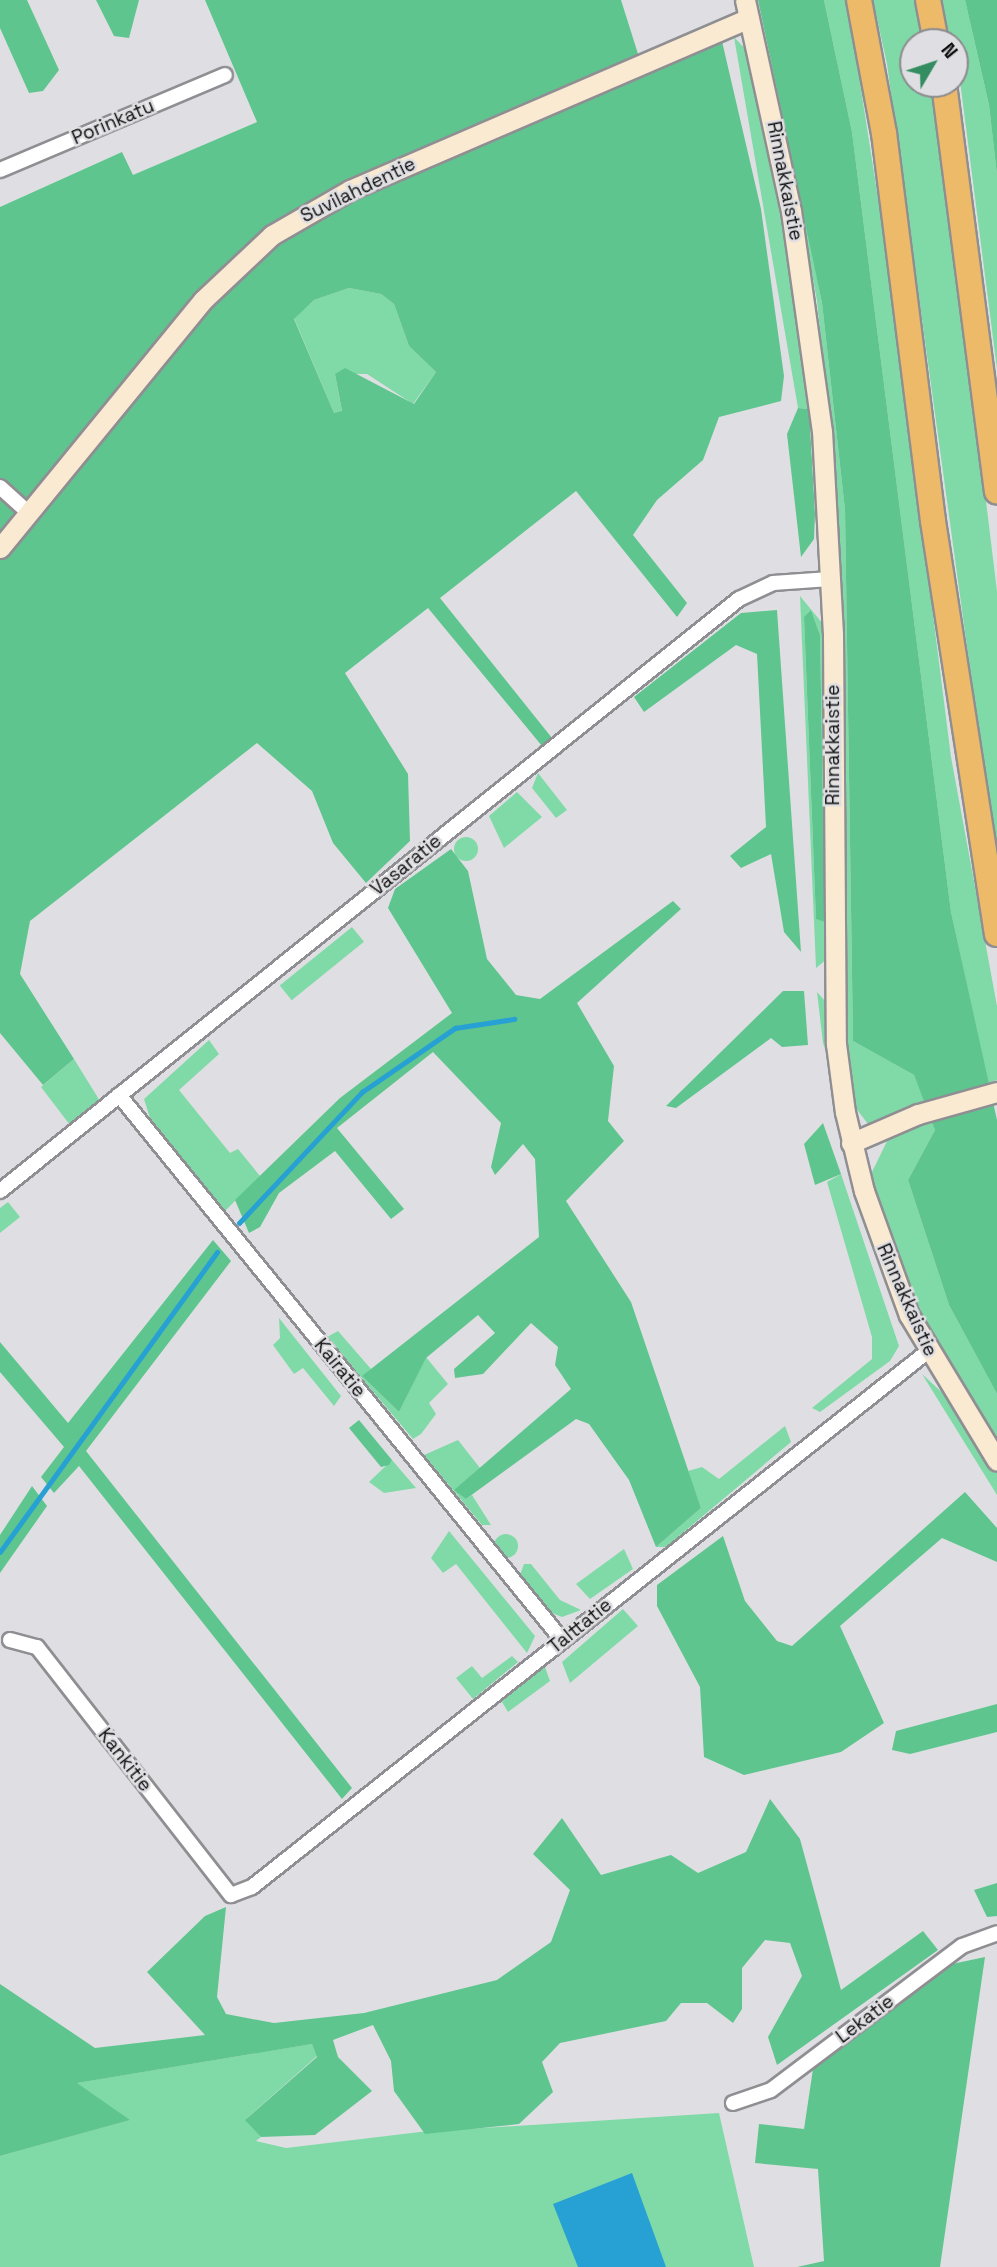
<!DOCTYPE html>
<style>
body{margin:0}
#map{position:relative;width:997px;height:2267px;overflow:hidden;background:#dfdfe3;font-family:"Space Grotesk",sans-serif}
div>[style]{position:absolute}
.green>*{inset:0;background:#80daa7;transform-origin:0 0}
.round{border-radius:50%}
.forest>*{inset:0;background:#5fc58e}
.water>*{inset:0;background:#27a0d3}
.stream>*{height:4.5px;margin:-2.25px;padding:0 2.25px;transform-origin:2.25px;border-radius:2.25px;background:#27a0d3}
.roads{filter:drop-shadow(2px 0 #8f8f93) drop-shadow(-2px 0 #8f8f93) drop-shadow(0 2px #8f8f93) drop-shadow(0 -2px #8f8f93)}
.street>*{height:14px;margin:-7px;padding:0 7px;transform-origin:7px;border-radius:7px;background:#fff}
.secondary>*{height:19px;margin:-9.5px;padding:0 9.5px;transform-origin:9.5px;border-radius:9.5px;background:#faead2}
.highway>*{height:24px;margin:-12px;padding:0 12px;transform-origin:12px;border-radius:12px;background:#edba69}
span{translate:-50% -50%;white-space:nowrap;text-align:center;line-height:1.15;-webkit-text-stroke:5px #dfdfe3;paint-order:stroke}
.street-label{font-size:19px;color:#0f0f10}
.north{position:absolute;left:899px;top:28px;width:70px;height:70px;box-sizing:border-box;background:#dfdfe3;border:2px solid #8c8c8f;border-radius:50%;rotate:51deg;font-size:19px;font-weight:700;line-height:28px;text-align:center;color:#0f0f10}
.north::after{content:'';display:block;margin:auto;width:24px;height:32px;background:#348c61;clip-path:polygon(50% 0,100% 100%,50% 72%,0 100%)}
</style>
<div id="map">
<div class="green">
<div style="clip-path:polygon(824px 0,847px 0,890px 275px,951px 757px,997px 1006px,997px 1080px,988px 1083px,951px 912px,852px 132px)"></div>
<div style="clip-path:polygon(873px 0,915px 0,923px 42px,913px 42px,913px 84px,930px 84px,945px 166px,997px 591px,997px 865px,887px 64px)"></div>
<div style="clip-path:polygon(942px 0,965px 0,989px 105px,997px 175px,997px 369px,955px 42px,949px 42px)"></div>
<div style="clip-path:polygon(734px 37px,749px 53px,796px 282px,809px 409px,798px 408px)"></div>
<div style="clip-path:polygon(773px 59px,822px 303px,845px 510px,853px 1041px,914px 1075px,925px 1102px,868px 1124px,855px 1107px,843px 1028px,842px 646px,833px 459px,817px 301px)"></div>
<div style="clip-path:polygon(349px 288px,381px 294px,394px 304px,409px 346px,436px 372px,413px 404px,367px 374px,335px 374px,342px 412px,334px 413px,294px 318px,314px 300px)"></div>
<div style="clip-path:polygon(evenodd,800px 596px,823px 624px,824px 647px,827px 959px,816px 968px,800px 596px,811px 610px,820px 635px,825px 921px,816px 919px,804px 618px,811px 610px)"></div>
<div style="clip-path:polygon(538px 773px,567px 810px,556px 818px,532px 788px)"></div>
<div style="clip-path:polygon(517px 792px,542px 817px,504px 848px,489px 816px)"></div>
<div class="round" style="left:454px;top:837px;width:24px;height:24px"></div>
<div style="left:352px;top:927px;width:19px;height:93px;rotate:51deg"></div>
<div style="clip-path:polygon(817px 992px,826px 1002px,829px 1061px,823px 1043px)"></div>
<div style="clip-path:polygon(209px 1040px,219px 1054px,179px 1090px,230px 1153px,238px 1149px,260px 1176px,225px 1211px,150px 1118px,144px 1099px)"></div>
<div style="clip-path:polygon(74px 1059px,100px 1101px,70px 1125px,41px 1087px)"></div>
<div style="clip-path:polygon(931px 1118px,935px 1130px,908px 1180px,949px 1305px,997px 1394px,997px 1447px,938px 1352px,891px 1243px,871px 1174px,890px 1135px)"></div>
<div style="clip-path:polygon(841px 1174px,899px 1346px,890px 1361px,820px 1412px,812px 1408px,872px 1359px,872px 1337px,827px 1182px)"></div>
<div style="clip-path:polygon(8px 1202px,20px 1217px,0 1233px,0 1208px)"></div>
<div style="clip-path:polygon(279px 1318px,341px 1396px,334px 1406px,303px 1368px,294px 1374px,273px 1345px,280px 1338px)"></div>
<div style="clip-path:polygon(338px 1331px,371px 1369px,363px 1377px,399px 1412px,426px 1357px,448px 1384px,429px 1403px,436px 1414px,421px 1434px,413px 1439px,327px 1337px)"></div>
<div style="clip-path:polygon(922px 1374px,948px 1398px,997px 1473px,997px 1495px)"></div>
<div style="clip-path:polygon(785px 1426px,791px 1442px,666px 1547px,656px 1547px,701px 1508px,688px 1471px,702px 1467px,719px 1479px)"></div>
<div style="clip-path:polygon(458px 1440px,480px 1468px,455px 1490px,466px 1499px,472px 1495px,491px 1525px,482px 1525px,424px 1455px)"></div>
<div style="clip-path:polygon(392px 1460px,416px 1488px,384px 1493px,369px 1482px)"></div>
<div style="clip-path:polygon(449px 1531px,535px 1636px,527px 1653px,456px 1564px,443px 1573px,431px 1558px)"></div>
<div class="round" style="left:494px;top:1534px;width:24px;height:24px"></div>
<div style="clip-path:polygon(624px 1549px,633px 1569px,590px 1599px,576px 1584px)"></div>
<div style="clip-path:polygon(524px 1564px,531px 1564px,560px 1600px,581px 1610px,562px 1617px,547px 1611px,520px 1575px)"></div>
<div style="clip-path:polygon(623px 1609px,638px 1626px,570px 1683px,562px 1662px)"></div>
<div style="clip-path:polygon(512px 1656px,518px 1662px,473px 1699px,456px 1678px,472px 1666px,482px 1678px)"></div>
<div style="clip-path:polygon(544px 1664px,550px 1681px,508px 1712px,502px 1702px,508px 1694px)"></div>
<div style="clip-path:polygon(312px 2044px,317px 2056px,246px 2119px,261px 2137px,256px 2141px,286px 2148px,420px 2132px,719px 2113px,754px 2267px,0 2267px,0 2156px,129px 2120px,76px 2083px)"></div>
</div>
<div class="forest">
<div style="clip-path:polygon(0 0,27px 0,59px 70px,43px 91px,29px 93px,0 28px)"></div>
<div style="clip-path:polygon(96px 0,139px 0,129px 38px,114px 36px)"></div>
<div style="clip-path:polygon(evenodd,205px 0,621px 0,645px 76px,721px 37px,761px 209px,784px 376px,781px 401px,719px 417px,703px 460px,657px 500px,633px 535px,687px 603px,677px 617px,576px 491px,440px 598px,552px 738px,542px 746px,428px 608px,345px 673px,408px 774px,410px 841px,366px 883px,333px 843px,312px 791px,257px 743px,30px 921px,20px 974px,74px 1059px,43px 1085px,0 1033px,0 207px,122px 152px,133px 175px,257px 122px,205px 0,349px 288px,381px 294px,394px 304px,409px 346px,436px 372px,414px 404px,345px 368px,335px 374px,342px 411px,334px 413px,294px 319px,314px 300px,349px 288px)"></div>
<div style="clip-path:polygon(758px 0,824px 0,852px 132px,951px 912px,997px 1120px,997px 1394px,949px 1305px,908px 1180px,935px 1130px,914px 1075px,853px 1041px,845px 510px,822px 303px)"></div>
<div style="clip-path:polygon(965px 0,997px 0,997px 175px,989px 105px)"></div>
<div style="clip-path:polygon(798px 408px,809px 409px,815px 514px,814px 539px,801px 557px,787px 434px)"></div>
<div style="clip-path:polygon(777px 610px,801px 952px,784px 932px,771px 854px,741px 868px,730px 856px,766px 827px,757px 654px,736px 645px,644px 712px,634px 697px,741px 613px)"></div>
<div style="clip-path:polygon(811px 610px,820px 635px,825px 922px,816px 919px,804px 617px)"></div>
<div style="clip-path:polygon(451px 849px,468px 871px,487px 959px,516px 995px,540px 999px,673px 901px,681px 909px,577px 1003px,614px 1066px,608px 1121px,624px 1141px,566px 1201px,631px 1302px,701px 1508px,656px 1547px,629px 1480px,589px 1424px,576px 1419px,466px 1499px,454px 1490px,571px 1389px,555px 1365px,558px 1347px,531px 1323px,483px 1374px,455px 1378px,454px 1369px,495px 1333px,478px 1315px,426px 1358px,399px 1412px,362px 1376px,539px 1237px,535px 1159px,523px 1144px,495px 1175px,491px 1167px,501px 1123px,433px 1052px,337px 1128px,404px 1209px,391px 1219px,335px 1151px,279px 1193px,260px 1227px,249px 1233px,235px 1200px,340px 1098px,452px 1013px,388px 908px,395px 889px)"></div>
<div style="clip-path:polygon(783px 991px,804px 991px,808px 1045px,782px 1047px,771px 1038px,676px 1108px,666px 1106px)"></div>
<div style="clip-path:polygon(823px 1123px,841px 1174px,815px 1185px,804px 1144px)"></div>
<div style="clip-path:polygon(213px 1240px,231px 1261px,86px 1451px,352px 1788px,342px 1799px,79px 1466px,54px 1493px,41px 1477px,64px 1447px,0 1372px,0 1342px,68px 1423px)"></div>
<div style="clip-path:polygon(359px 1420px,392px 1460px,389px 1465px,381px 1467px,349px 1428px)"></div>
<div style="clip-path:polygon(32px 1486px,47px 1506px,0 1573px,0 1535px)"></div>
<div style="clip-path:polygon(965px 1492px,997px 1528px,997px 1562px,942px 1538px,840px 1626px,884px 1723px,841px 1752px,744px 1775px,704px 1757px,700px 1687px,657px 1606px,657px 1585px,723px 1536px,745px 1601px,777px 1641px,792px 1646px)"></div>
<div style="clip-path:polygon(997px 1704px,997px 1732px,910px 1754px,892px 1750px,896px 1731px)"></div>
<div style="clip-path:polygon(770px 1799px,800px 1839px,841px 1990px,923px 1931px,938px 1950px,777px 2065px,768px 2037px,802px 1976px,790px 1943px,765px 1940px,742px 1968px,742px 2009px,733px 2023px,707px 2003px,681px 2003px,666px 2021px,560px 2043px,542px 2062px,553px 2092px,519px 2124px,425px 2134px,394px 2091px,391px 2061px,373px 2025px,333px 2040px,338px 2057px,372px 2091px,315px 2135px,261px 2137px,245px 2120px,317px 2057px,312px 2044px,77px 2083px,130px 2120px,0 2156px,0 1984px,95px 2048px,205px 2035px,147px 1972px,205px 1916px,226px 1907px,217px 1997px,226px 2014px,274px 2023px,364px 2013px,497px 1980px,551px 1942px,570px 1890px,533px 1854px,562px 1818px,601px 1875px,671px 1855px,698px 1873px,746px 1852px)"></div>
<div style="clip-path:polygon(997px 1883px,997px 1916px,987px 1917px,974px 1890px)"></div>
<div style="clip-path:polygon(985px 1957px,940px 2267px,797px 2267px,824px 2261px,818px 2169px,755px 2163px,759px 2124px,804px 2129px,813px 2069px,952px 1964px)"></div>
</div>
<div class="water">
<div style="clip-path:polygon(632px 2173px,666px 2267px,578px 2267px,553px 2204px)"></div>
</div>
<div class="stream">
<div style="left:239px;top:1223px;width:180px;rotate:-46.8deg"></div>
<div style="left:362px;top:1092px;width:113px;rotate:-34.5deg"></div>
<div style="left:455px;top:1028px;width:60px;rotate:-8.7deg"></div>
<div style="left:0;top:1552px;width:370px;rotate:-54.1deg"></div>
</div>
<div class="roads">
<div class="street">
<div style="left:0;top:170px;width:244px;rotate:-22.9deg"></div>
<div style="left:0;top:487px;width:38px;rotate:42deg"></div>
<div style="left:119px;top:1095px;width:702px;rotate:50.89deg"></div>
<div style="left:0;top:1191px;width:947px;rotate:-38.7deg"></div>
<div style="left:739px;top:599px;width:38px;rotate:-25deg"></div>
<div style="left:773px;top:583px;width:57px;rotate:-4deg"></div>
<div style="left:10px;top:1640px;width:28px;rotate:15deg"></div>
<div style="left:37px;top:1647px;width:315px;rotate:52deg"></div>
<div style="left:231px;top:1895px;width:22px;rotate:-21deg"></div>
<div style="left:252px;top:1887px;width:861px;rotate:-38.4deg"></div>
<div style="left:733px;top:2103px;width:40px;rotate:-18.9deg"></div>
<div style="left:771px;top:2090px;width:239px;rotate:-37deg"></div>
<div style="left:962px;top:1946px;width:37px;rotate:-20deg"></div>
</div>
<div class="secondary">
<div style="left:745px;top:0;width:216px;rotate:77.7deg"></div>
<div style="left:791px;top:211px;width:222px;rotate:82deg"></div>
<div style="left:822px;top:431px;width:203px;rotate:86.9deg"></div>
<div style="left:833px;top:634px;width:410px;rotate:89.6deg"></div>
<div style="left:836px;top:1044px;width:69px;rotate:82.5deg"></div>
<div style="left:845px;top:1112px;width:81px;rotate:76.5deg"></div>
<div style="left:864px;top:1191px;width:132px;rotate:70.1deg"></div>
<div style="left:909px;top:1315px;width:170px;rotate:58.9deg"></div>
<div style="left:0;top:548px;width:320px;rotate:-50.7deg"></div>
<div style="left:203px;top:300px;width:95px;rotate:-43.3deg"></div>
<div style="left:272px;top:235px;width:90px;rotate:-30deg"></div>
<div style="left:350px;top:190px;width:434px;rotate:-23.3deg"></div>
<div style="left:851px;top:1143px;width:73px;rotate:-23.4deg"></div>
<div style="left:918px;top:1114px;width:82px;rotate:-15.6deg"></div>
</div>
<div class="highway">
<div style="left:859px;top:0;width:135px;rotate:79.4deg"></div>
<div style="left:884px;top:133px;width:391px;rotate:82.8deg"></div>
<div style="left:933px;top:521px;width:418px;rotate:81.2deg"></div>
<div style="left:928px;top:0;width:43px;rotate:79.2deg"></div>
<div style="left:944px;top:84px;width:411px;rotate:82.6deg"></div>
</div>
</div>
<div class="street-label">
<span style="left:113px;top:122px;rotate:-23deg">Porinkatu</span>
<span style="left:785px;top:181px;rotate:79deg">Rinnakkaistie</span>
<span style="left:358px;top:190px;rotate:-26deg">Suvilahdentie</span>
<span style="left:833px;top:745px;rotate:-90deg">Rinnakkaistie</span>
<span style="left:406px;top:865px;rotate:-39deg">Vasaratie</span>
<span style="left:907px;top:1300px;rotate:66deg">Rinnakkaistie</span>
<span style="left:340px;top:1368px;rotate:51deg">Kairatie</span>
<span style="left:580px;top:1626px;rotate:-39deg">Talttatie</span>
<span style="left:125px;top:1760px;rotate:52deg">Kankitie</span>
<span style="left:865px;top:2019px;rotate:-37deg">Lekatie</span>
</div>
<div class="north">N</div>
</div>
